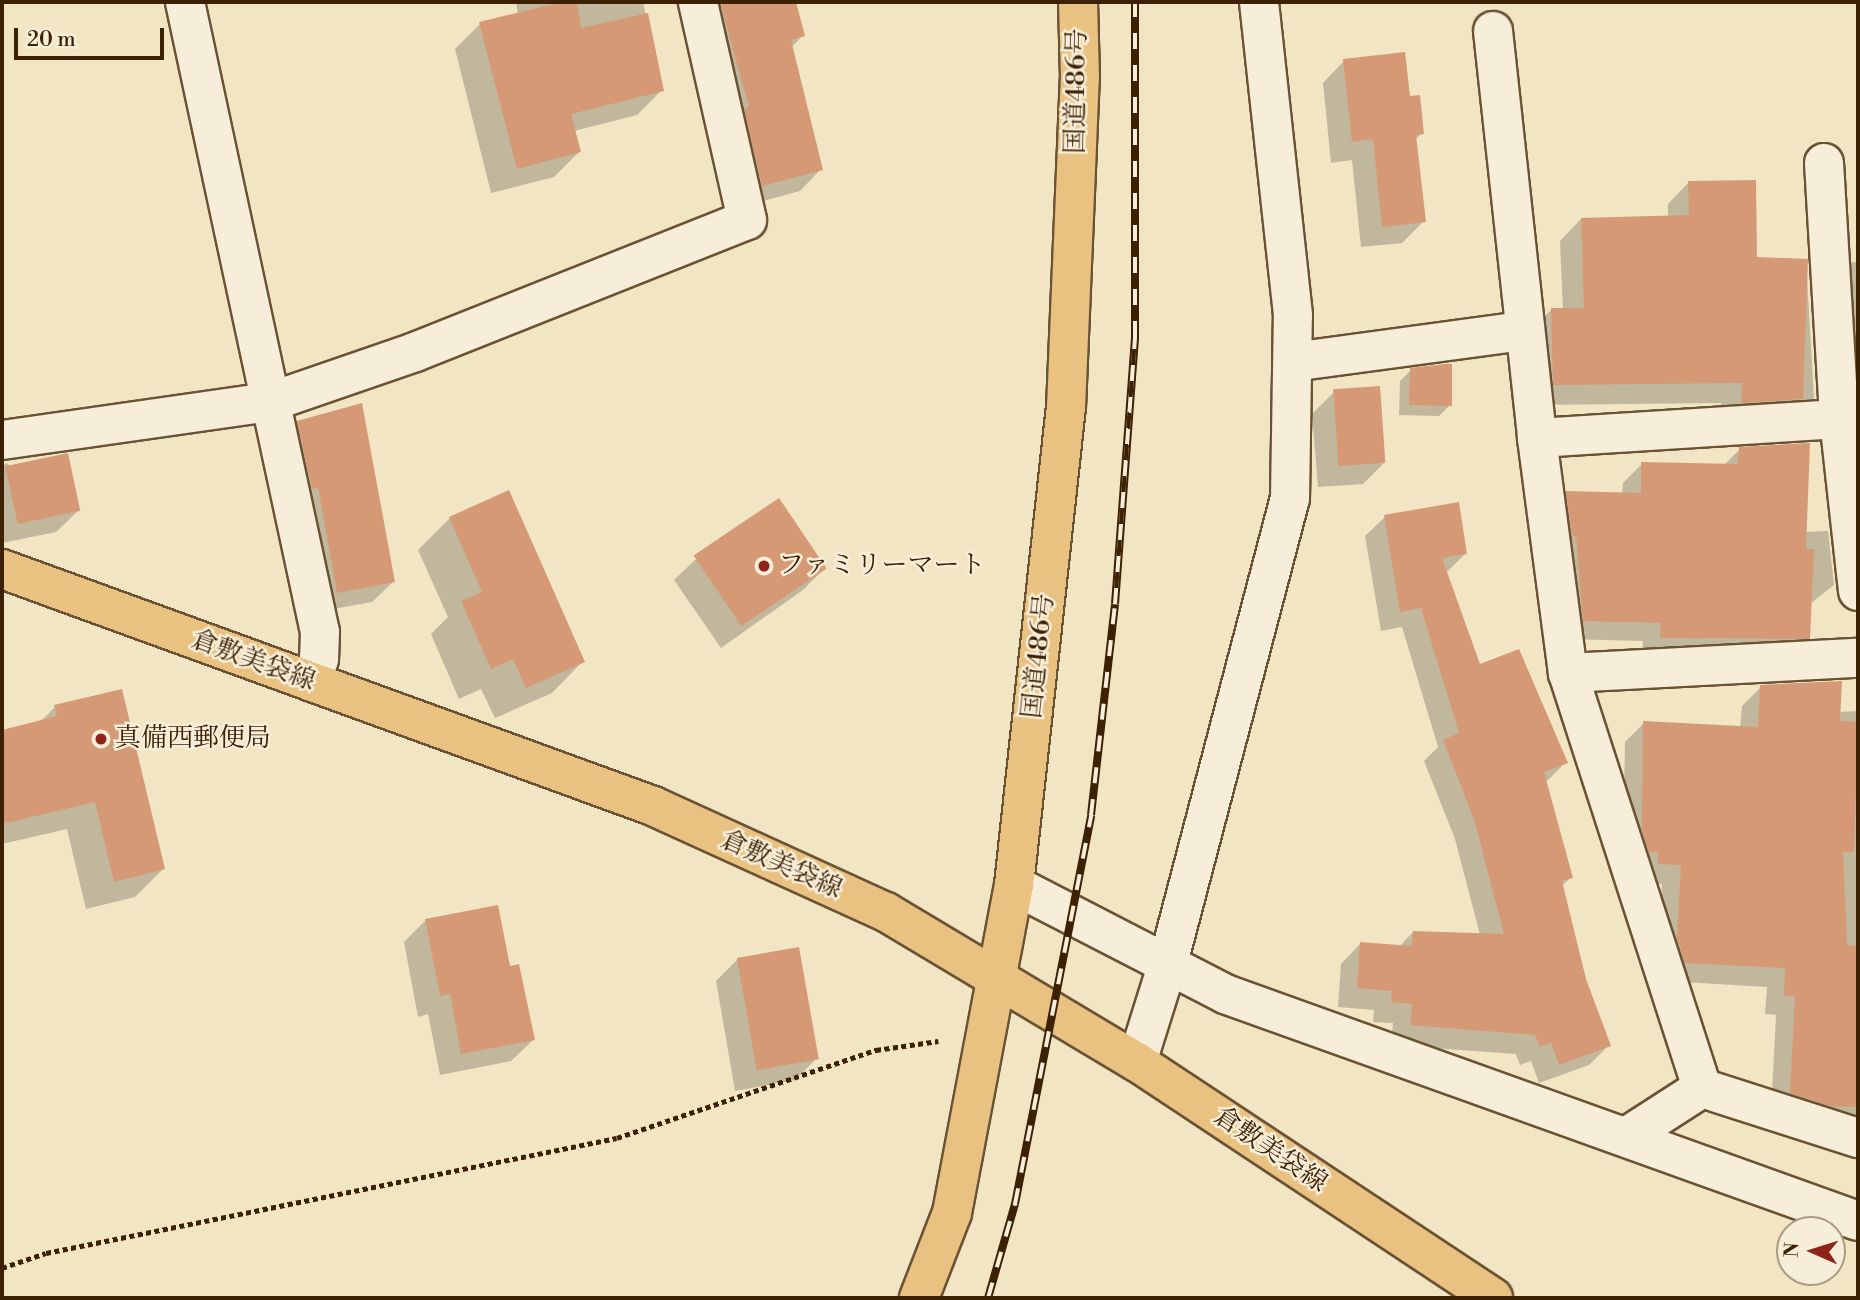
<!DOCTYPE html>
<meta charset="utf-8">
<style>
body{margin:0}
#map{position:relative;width:1860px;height:1300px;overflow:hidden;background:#f2e5c4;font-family:"Libre Bodoni","Noto Serif JP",serif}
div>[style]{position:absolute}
.shadow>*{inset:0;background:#0003}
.building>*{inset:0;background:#d59975;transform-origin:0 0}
.path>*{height:4.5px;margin-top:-2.25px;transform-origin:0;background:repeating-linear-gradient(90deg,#3d2104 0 5px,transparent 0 8.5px)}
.roads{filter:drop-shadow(2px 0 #6a5234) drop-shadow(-2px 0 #6a5234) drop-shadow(0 2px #6a5234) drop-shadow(0 -2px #6a5234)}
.minor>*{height:38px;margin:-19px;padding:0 19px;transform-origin:19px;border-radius:19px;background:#f7eed9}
.major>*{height:38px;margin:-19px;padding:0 19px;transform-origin:19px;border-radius:19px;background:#e9c282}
.highway>*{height:38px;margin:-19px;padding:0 19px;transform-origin:19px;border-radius:19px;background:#e9c282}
.rail>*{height:8px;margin-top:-4px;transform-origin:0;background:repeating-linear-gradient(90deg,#f7eed9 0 16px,#3d2104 0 32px);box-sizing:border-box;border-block:2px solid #3d2104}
.dots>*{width:19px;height:19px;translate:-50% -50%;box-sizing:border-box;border:4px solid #f7eed9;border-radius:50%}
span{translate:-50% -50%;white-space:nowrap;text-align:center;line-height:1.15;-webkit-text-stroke:5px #f7eed9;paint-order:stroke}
.street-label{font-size:26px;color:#3d2104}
.poi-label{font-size:26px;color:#3d2104}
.left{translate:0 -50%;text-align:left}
.frame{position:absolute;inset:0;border:4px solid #3d2104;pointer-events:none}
.north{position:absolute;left:1776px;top:1216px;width:70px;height:70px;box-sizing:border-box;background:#f7eed9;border:2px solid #ad9c84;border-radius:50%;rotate:273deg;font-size:19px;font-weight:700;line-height:28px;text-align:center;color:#3d2104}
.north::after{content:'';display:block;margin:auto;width:24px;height:32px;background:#8f2418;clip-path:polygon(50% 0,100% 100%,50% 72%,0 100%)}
.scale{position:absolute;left:14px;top:28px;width:150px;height:32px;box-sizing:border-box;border:4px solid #3d2104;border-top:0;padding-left:9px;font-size:21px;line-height:24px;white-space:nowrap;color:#3d2104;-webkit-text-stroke:5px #f7eed9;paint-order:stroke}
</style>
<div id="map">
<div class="shadow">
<div style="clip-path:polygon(516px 2px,643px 2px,662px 90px,637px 115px,574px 131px,579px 152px,554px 177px,491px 193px,455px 49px,480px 24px,518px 14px)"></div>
<div style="clip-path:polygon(693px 2px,794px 2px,803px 35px,791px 48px,821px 169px,800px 191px,740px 207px)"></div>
<div style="clip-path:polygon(1344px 61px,1408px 98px,1422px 133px,1415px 140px,1424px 221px,1402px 243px,1361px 247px,1352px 160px,1331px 163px,1323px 83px)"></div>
<div style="clip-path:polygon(1689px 182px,1755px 259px,1806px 260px,1814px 398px,1793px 419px,1720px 424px,1721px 403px,1532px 405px,1530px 331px,1552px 309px,1563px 310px,1560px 241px,1581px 219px,1668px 217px,1668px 204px)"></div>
<div style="clip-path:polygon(1852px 262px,1858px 262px,1858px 429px,1838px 277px)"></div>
<div style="clip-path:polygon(1411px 370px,1450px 405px,1439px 416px,1399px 415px,1400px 381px)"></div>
<div style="clip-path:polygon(1334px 392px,1385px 462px,1363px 484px,1318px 487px,1312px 414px)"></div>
<div style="clip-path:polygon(298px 422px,393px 582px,372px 602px,316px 612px,277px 443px)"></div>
<div style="clip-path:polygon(1740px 449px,1805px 532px,1828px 531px,1834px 585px,1810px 604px,1809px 638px,1789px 657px,1642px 657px,1643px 641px,1565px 639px,1548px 512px,1567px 492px,1622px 494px,1623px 483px,1642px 464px,1723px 466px)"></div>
<div style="clip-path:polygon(6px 463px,78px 511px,56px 532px,2px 543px,2px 468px)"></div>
<div style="clip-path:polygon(778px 501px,825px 568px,803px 590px,721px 648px,674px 580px,696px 559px)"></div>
<div style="clip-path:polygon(1385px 517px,1466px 553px,1446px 573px,1479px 667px,1566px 762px,1545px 783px,1571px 877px,1562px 886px,1584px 980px,1609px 1045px,1589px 1065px,1539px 1083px,1531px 1061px,1520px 1065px,1516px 1054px,1391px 1045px,1393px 1023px,1373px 1022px,1374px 1010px,1338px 1007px,1341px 964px,1360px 944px,1399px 947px,1413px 932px,1480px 935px,1455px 839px,1424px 761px,1438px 747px,1402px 627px,1381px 631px,1365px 536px)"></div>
<div style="clip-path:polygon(450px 518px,583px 661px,552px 693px,495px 718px,481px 689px,459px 699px,431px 634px,448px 617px,418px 550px)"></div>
<div style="clip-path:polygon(1761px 687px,1839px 712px,1858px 711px,1858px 1127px,1771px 1112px,1776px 1015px,1765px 1014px,1767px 987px,1666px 981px,1658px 959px,1662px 884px,1639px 882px,1623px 850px,1625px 742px,1644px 723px,1740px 728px,1742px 706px)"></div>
<div style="clip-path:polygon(55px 707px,163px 869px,135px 897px,86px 909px,67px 829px,2px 844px,2px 731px,40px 722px)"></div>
<div style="clip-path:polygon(426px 920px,509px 968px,533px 1040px,511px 1061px,440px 1075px,428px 1014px,418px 1017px,404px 942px)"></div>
<div style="clip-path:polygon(738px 959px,816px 1059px,795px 1080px,735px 1091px,716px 981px)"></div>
</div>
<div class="building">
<div style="clip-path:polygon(563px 2px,577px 2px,581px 28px,648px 13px,664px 91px,571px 114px,581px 152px,517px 169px,479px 22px)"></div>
<div style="clip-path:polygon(720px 2px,796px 2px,805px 36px,791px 40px,823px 170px,762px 186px,744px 109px,749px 107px)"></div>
<div style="clip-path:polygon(1405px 52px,1410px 96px,1420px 95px,1424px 134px,1416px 135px,1426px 222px,1382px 227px,1373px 139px,1352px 142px,1343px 59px)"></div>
<div style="clip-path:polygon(1756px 180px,1757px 257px,1808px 259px,1803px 399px,1741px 403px,1742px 383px,1553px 385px,1551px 308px,1584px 308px,1581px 218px,1689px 215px,1688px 181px)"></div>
<div style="clip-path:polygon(1445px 364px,1452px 364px,1452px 406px,1409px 405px,1410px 368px)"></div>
<div style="left:1380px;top:386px;width:77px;height:47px;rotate:86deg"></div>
<div style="clip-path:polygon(362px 403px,395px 582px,337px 593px,318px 487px,312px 489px,297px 421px)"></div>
<div style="clip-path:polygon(1810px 443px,1806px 549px,1814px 549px,1810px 639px,1660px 638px,1661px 623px,1583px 621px,1576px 536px,1572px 536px,1566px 491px,1641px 493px,1641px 462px,1738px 464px,1739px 447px)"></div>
<div style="left:68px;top:453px;width:59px;height:64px;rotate:78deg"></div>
<div style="clip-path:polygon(509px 490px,585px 662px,526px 688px,513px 659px,491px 669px,461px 601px,482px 592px,449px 517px)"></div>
<div style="left:779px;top:498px;width:85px;height:103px;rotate:56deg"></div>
<div style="clip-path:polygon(1459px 502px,1467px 554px,1442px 558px,1480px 664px,1519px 649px,1568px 763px,1544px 772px,1573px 878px,1562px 881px,1586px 979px,1611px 1046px,1559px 1065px,1551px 1042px,1540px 1047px,1535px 1035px,1410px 1025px,1412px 1004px,1391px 1002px,1392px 991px,1357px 988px,1360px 942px,1412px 946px,1413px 931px,1504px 934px,1474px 819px,1443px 740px,1459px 733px,1421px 608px,1400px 612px,1384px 515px)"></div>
<div style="clip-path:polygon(1842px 681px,1840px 721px,1858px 722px,1854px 852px,1843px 852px,1847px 945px,1858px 946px,1858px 1107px,1829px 1106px,1790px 1093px,1795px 996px,1784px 996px,1785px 968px,1685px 963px,1677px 939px,1681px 865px,1658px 864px,1658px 852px,1649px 852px,1642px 830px,1643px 721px,1758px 727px,1760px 685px)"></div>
<div style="clip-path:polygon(122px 689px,165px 869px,114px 882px,95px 802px,2px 824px,2px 730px,57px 716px,54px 705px)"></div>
<div style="clip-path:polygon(498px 905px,510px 966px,519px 964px,535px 1040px,461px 1054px,450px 994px,440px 996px,425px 919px)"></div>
<div style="left:799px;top:947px;width:114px;height:63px;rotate:80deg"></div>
</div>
<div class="path">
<div style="left:2px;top:1268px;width:46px;rotate:-18.8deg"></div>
<div style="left:46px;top:1253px;width:582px;rotate:-11.39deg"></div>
<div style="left:617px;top:1138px;width:274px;rotate:-18.8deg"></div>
<div style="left:876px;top:1050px;width:63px;rotate:-8.3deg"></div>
</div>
<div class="roads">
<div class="minor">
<div style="left:185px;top:2px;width:644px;rotate:77.91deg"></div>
<div style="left:320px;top:632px;width:27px;rotate:92deg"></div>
<div style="left:319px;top:659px;width:24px;rotate:109deg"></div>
<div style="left:1493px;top:31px;width:409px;rotate:83.8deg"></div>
<div style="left:1537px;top:438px;width:303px;rotate:-3.6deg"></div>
<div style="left:1824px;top:163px;width:256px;rotate:86.6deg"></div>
<div style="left:1839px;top:419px;width:173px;rotate:83.7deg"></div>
<div style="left:1293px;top:362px;width:232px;rotate:-7.7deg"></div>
<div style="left:1537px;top:438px;width:237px;rotate:82.5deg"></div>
<div style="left:1568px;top:673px;width:290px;rotate:-3deg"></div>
<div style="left:2px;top:440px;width:271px;rotate:-8.1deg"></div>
<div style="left:270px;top:402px;width:153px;rotate:-19deg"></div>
<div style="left:415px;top:352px;width:357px;rotate:-21.7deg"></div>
<div style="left:747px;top:220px;width:223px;rotate:-102.7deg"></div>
<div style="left:1568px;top:673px;width:436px;rotate:72.1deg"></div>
<div style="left:1014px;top:885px;width:237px;rotate:27.3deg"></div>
<div style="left:1225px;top:994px;width:672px;rotate:19.73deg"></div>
<div style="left:1137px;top:1062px;width:104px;rotate:-72.6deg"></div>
<div style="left:1168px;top:963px;width:480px;rotate:-75.3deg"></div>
<div style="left:1290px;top:499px;width:184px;rotate:-89.1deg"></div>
<div style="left:1293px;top:315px;width:315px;rotate:-96.2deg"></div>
<div style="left:1626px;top:1137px;width:90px;rotate:-32.8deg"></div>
<div style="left:1702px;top:1088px;width:164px;rotate:17.8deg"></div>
</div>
<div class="major">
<div style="left:2px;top:569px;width:693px;rotate:20deg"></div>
<div style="left:653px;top:806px;width:256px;rotate:24.5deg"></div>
<div style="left:886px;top:912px;width:292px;rotate:30.9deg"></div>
<div style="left:1137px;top:1062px;width:427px;rotate:33.5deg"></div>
</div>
<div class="highway">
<div style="left:919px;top:1298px;width:91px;rotate:-68.8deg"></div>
<div style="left:952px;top:1213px;width:334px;rotate:-79.3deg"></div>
<div style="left:1014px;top:885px;width:480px;rotate:-83.8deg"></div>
<div style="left:1066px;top:408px;width:330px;rotate:-87.6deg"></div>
<div style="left:1080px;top:78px;width:76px;rotate:-91.5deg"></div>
</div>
</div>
<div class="rail">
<div style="left:988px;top:1298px;width:98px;rotate:-74deg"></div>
<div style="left:1015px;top:1204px;width:396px;rotate:-78.9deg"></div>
<div style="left:1091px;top:815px;width:212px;rotate:-83.5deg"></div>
<div style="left:1115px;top:604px;width:268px;rotate:-85.7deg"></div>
<div style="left:1135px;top:337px;width:335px;rotate:-90deg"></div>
</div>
<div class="dots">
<div style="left:764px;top:566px;background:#8f2418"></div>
<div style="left:101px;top:739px;background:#8f2418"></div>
</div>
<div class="street-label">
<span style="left:1077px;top:91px;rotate:-89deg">国道486号</span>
<span style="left:1039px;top:656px;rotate:-84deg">国道486号</span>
<span style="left:253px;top:661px;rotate:20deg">倉敷美袋線</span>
<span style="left:781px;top:865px;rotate:24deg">倉敷美袋線</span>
<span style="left:1270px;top:1150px;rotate:34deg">倉敷美袋線</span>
</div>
<div class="poi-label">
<span class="left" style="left:778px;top:566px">ファミリーマート</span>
<span class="left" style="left:115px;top:739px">真備西郵便局</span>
</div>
<div class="frame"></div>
<div class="north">N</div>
<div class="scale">20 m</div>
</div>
